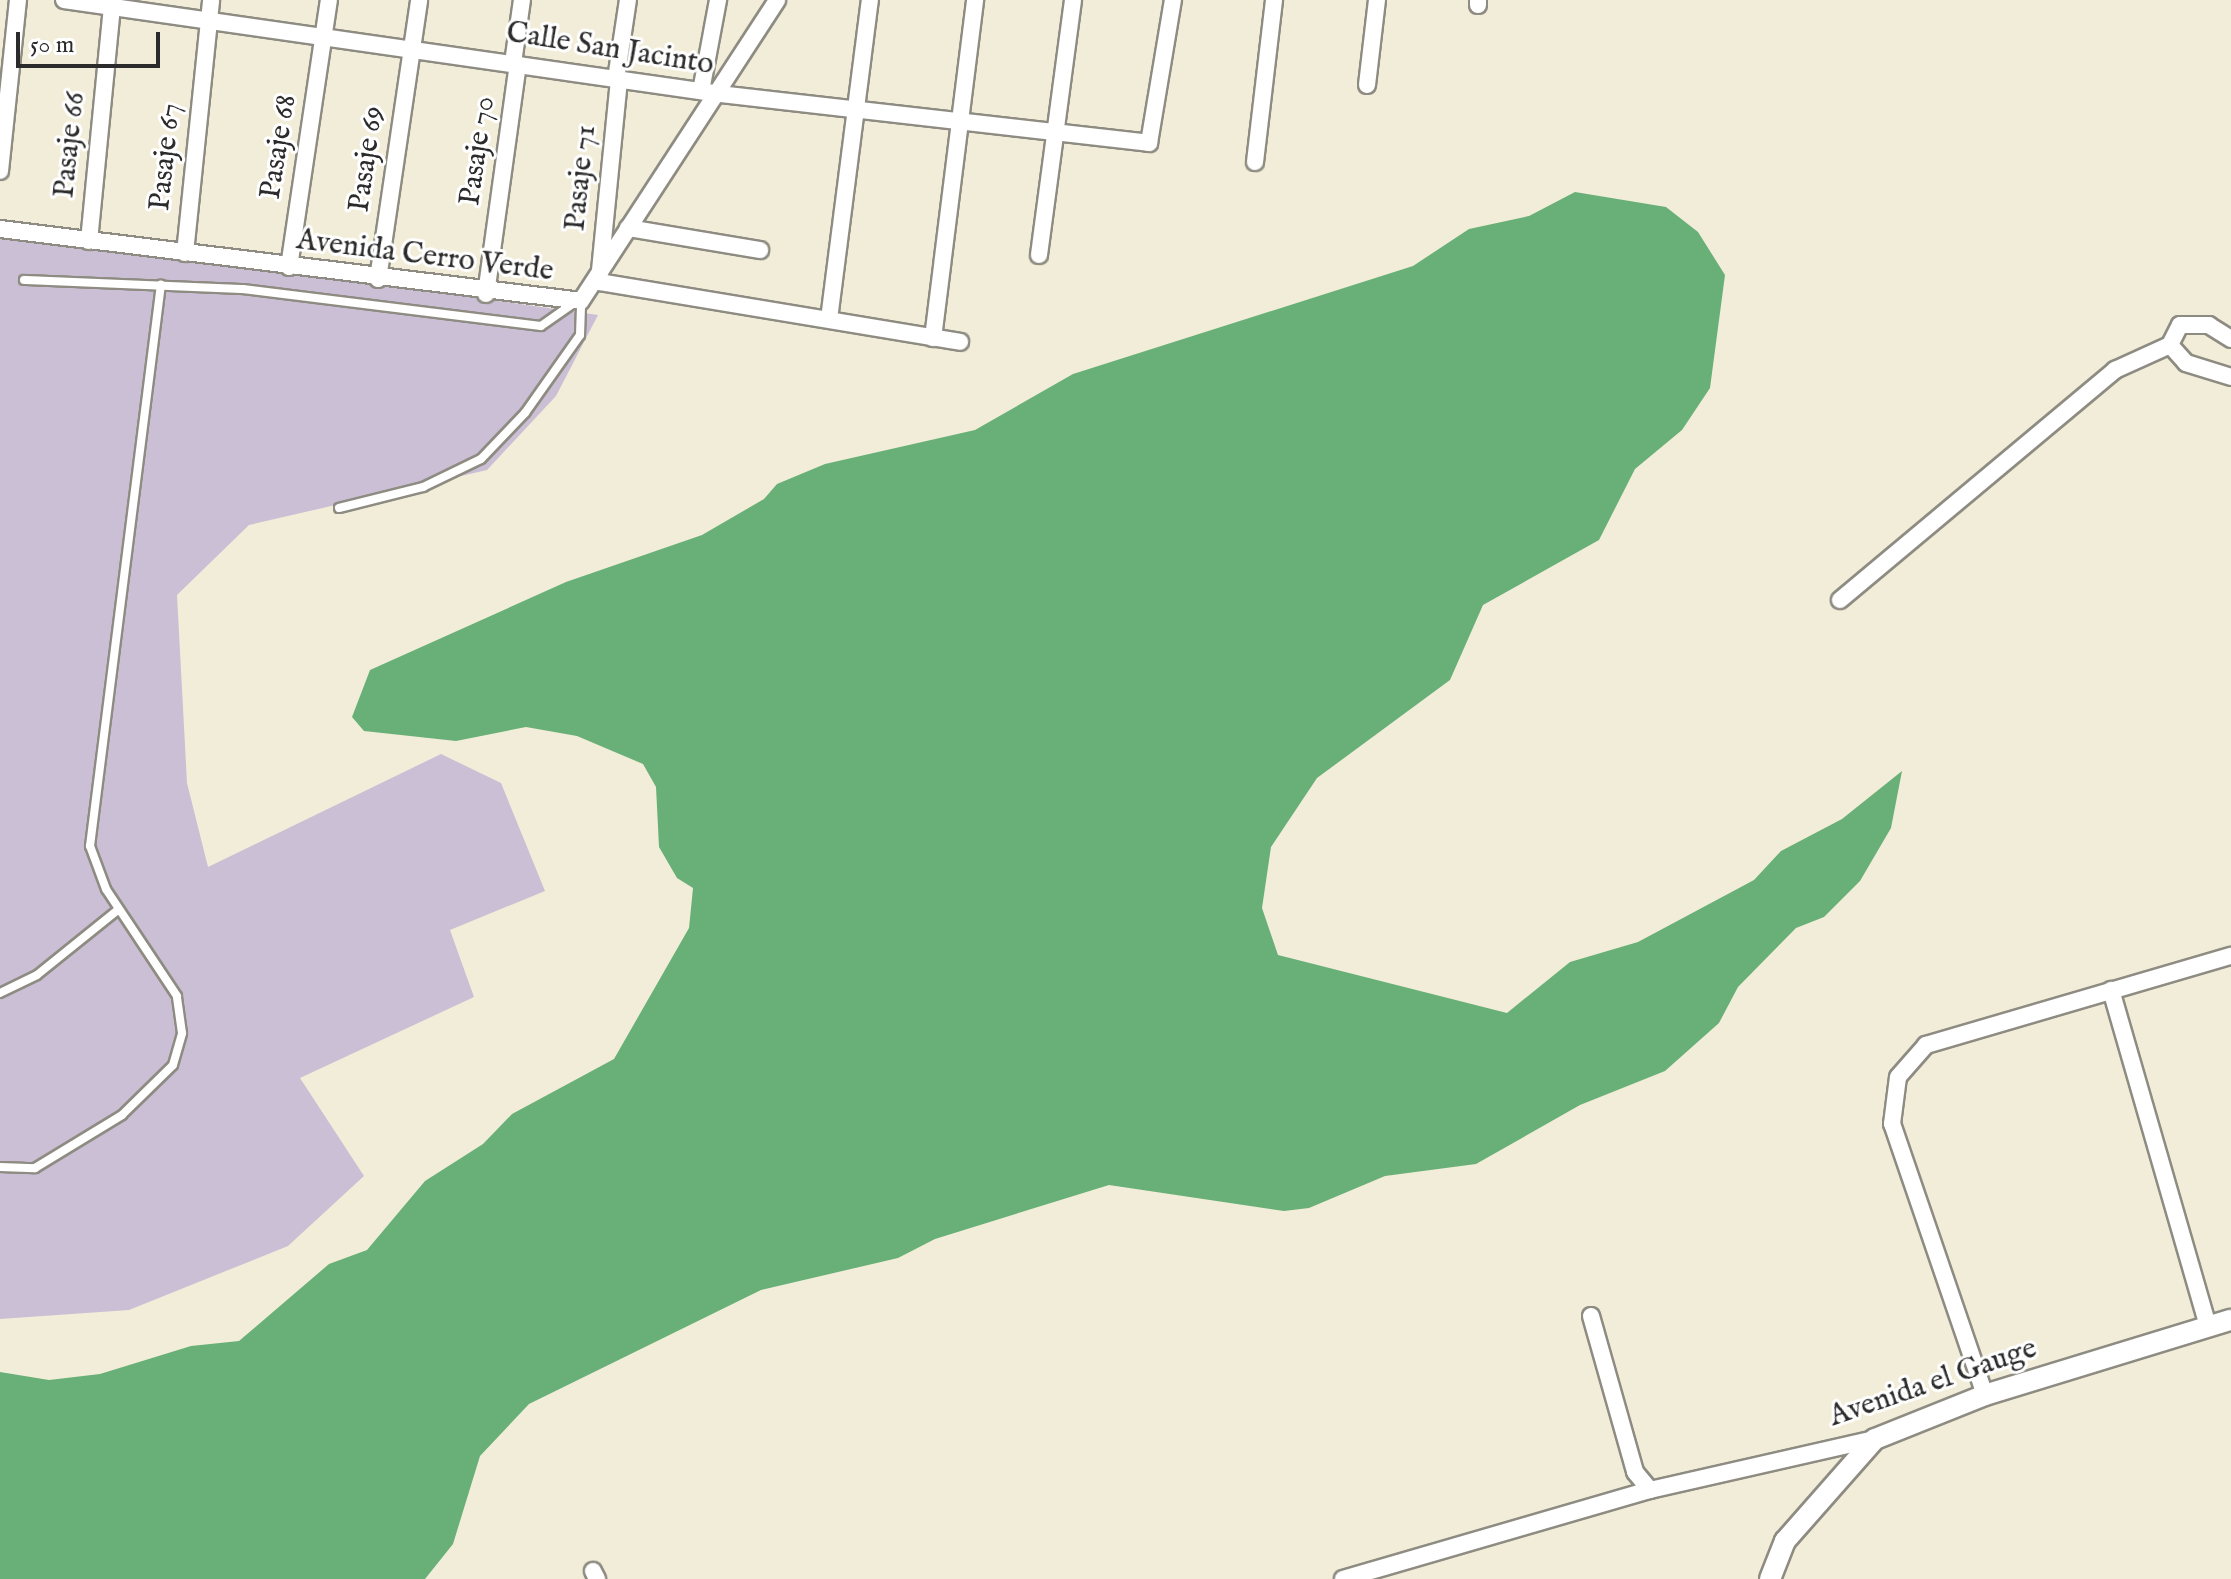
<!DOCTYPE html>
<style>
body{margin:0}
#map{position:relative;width:2231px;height:1579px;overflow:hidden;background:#f2edd9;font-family:"IM FELL English",serif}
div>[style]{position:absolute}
.industrial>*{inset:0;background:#cbbfd5}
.forest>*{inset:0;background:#68b077}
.roads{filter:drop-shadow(2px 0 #8e8c82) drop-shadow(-2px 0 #8e8c82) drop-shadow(0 2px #8e8c82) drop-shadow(0 -2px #8e8c82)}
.service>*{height:8px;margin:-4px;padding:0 4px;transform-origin:4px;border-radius:4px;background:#fff}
.minor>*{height:16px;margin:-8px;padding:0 8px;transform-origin:8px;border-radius:8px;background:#fff}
.tertiary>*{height:20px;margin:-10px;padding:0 10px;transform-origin:10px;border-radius:10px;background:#fff}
span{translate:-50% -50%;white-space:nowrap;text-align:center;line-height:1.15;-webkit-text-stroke:6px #fff;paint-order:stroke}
.street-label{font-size:30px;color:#2b2b2b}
.scale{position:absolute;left:16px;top:32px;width:144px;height:36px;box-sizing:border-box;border:4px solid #2b2b2b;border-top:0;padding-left:10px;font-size:24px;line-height:28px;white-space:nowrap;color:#2b2b2b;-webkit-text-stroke:6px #fff;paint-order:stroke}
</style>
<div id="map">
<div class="industrial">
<div style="clip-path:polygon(0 230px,598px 315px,556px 396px,487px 470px,249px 525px,177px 595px,187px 783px,208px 867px,441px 754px,501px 783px,545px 891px,450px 930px,474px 997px,300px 1078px,364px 1176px,288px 1246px,129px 1310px,0 1319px)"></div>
</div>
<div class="forest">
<div style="clip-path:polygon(1575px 192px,1666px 207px,1698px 232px,1725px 275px,1710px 388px,1682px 430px,1635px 469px,1599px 540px,1483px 605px,1450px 680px,1317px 778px,1271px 847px,1262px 908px,1278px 955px,1507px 1013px,1570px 962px,1638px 942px,1754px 880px,1781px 851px,1842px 819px,1902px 771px,1891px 828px,1860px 881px,1824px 917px,1796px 928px,1738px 987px,1719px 1023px,1665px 1071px,1580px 1105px,1476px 1164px,1385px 1176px,1309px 1208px,1284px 1211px,1109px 1185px,935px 1239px,898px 1258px,761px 1290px,529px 1404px,480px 1456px,453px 1544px,425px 1579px,0 1579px,0 1372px,49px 1380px,100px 1374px,191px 1346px,239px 1341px,329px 1264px,367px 1250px,425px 1181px,483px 1144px,512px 1114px,614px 1059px,689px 928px,693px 888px,677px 878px,659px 847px,656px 787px,643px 764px,577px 736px,526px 727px,456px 741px,364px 731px,352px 717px,370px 670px,566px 582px,702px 535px,764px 499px,777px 484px,825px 464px,975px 430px,1073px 374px,1413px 266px,1469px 229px,1529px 216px)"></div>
</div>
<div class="roads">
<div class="service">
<div style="left:24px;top:280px;width:219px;rotate:2.4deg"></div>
<div style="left:243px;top:289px;width:300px;rotate:7.1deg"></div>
<div style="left:541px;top:326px;width:39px;rotate:-35deg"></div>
<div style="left:339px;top:508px;width:87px;rotate:-14deg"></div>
<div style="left:423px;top:487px;width:64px;rotate:-25.8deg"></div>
<div style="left:481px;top:459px;width:64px;rotate:-46.3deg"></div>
<div style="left:525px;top:413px;width:95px;rotate:-54.8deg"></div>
<div style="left:580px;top:335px;width:34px;rotate:-88deg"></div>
<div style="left:0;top:993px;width:41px;rotate:-25.9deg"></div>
<div style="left:37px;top:975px;width:105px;rotate:-38.8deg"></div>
<div style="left:0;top:1167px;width:35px;rotate:2deg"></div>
<div style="left:35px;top:1168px;width:102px;rotate:-31.3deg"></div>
<div style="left:122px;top:1115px;width:71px;rotate:-44.4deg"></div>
<div style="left:173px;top:1065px;width:33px;rotate:-74deg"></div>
<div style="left:182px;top:1033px;width:37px;rotate:-98deg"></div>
<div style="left:177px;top:996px;width:128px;rotate:-123.6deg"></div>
<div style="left:106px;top:889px;width:46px;rotate:-110.4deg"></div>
<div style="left:90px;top:846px;width:566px;rotate:-82.8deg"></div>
</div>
<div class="minor">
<div style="left:64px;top:0;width:663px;rotate:8.15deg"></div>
<div style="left:720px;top:94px;width:432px;rotate:6.5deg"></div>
<div style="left:1149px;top:143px;width:145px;rotate:-80.5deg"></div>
<div style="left:1478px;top:5px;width:5px;rotate:-90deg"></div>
<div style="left:513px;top:63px;width:64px;rotate:-81.9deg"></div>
<div style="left:616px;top:79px;width:80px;rotate:-81.4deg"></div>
<div style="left:619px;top:80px;width:203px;rotate:95.7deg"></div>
<div style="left:599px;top:282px;width:366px;rotate:9.4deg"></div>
<div style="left:1367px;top:85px;width:86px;rotate:-83.3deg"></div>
<div style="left:701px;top:91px;width:93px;rotate:-79.4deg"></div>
<div style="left:1255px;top:162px;width:163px;rotate:-83.3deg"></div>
<div style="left:0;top:171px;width:172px;rotate:-84deg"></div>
<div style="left:628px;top:228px;width:134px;rotate:9.5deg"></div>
<div style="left:0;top:229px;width:585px;rotate:7.06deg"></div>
<div style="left:581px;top:301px;width:359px;rotate:-56.9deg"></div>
<div style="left:89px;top:241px;width:235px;rotate:-84.4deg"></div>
<div style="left:185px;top:253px;width:254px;rotate:-84.1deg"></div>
<div style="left:1039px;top:255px;width:257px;rotate:-82.4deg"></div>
<div style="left:289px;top:267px;width:270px;rotate:-81.5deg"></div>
<div style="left:378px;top:279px;width:282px;rotate:-81.6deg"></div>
<div style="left:486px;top:294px;width:232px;rotate:-82.1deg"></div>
<div style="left:829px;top:319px;width:322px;rotate:-82.7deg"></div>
<div style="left:933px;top:338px;width:341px;rotate:-82.9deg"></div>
<div style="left:2231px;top:339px;width:26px;rotate:-148deg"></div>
<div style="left:2209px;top:325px;width:29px;rotate:180deg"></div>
<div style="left:2180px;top:325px;width:22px;rotate:117deg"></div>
<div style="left:2170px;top:345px;width:24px;rotate:48deg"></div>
<div style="left:2186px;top:363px;width:47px;rotate:17.3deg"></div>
<div style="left:1840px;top:600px;width:359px;rotate:-39.9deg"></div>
<div style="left:2115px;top:370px;width:60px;rotate:-24.4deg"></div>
<div style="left:2111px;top:990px;width:350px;rotate:73.9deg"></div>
<div style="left:1591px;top:1316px;width:162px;rotate:74.2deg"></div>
<div style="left:1635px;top:1472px;width:23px;rotate:50deg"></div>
<div style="left:1985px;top:1395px;width:287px;rotate:-108.9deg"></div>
<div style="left:1892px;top:1124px;width:47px;rotate:-82.7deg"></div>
<div style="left:1898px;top:1077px;width:43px;rotate:-48.8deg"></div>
<div style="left:1926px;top:1045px;width:318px;rotate:-16.3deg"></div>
<div style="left:593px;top:1571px;width:9px;rotate:63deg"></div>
<div style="left:1343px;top:1579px;width:320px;rotate:-16.2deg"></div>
<div style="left:1650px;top:1490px;width:231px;rotate:-12.8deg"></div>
</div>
<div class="tertiary">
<div style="left:1770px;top:1579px;width:41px;rotate:-68.5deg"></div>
<div style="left:1785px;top:1541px;width:136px;rotate:-48.6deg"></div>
<div style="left:1875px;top:1439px;width:118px;rotate:-21.8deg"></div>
<div style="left:1985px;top:1395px;width:257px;rotate:-17deg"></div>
</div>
</div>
<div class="street-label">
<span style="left:610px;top:49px;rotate:9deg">Calle San Jacinto</span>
<span style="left:70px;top:145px;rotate:-84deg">Pasaje 66</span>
<span style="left:279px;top:147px;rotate:-81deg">Pasaje 68</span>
<span style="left:478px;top:151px;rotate:-82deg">Pasaje 70</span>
<span style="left:166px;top:157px;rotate:-84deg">Pasaje 67</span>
<span style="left:367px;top:159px;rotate:-82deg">Pasaje 69</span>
<span style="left:581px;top:178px;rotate:-84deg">Pasaje 71</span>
<span style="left:425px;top:256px;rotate:7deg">Avenida Cerro Verde</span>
<span style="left:1933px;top:1383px;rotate:-19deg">Avenida el Gauge</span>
</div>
<div class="scale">50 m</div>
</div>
